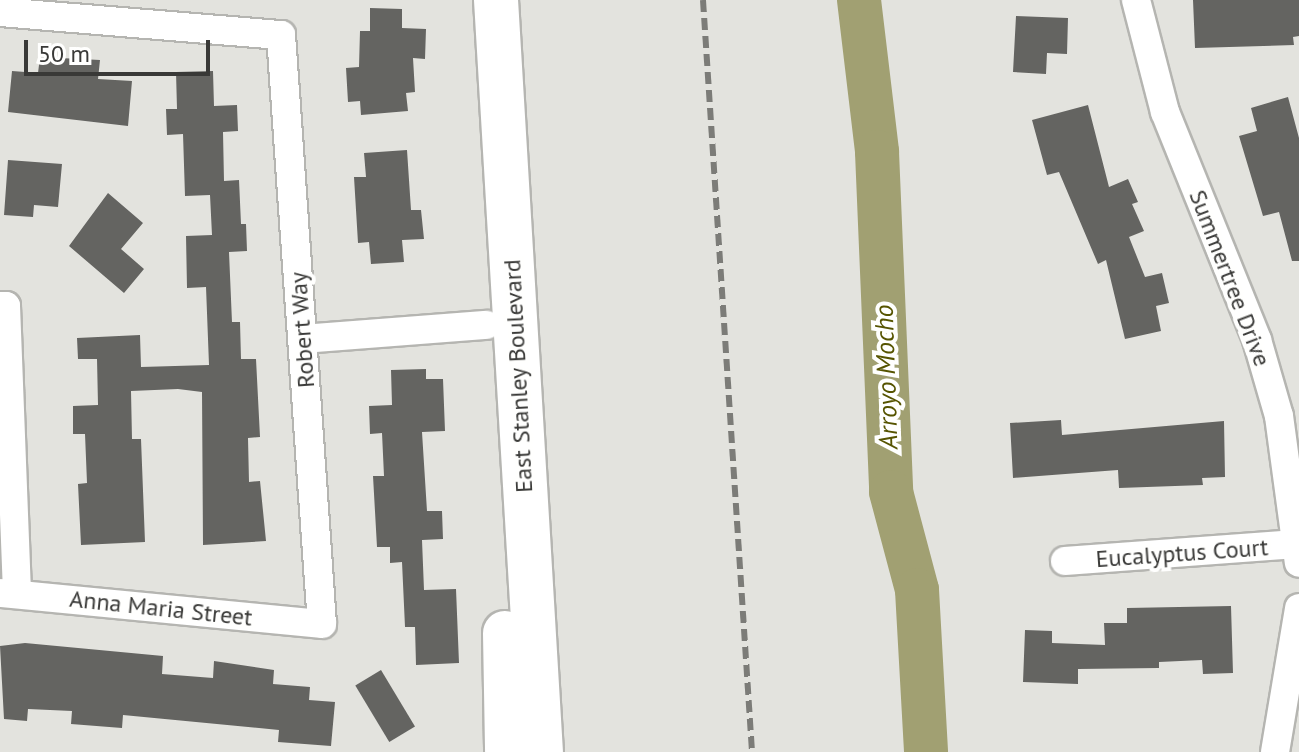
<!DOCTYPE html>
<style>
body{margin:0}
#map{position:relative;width:1299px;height:752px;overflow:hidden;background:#e3e3de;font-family:"PT Sans",sans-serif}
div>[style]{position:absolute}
.river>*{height:44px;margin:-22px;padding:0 22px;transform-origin:22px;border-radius:22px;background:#a1a072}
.building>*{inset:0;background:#646461;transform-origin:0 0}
.roads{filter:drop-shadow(2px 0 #b5b5b1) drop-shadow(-2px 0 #b5b5b1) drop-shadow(0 2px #b5b5b1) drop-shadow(0 -2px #b5b5b1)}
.minor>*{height:28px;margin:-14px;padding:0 14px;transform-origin:14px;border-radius:14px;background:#fff}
.primary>*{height:44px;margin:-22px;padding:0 22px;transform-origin:22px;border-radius:22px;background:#fff}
.rail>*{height:6px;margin-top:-3px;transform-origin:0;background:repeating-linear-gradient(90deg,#7c7c78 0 12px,transparent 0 18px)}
span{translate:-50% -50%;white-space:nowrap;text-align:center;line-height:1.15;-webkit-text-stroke:8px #fffffe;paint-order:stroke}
.street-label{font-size:24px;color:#393937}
.water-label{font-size:26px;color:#565400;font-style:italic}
.scale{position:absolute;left:24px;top:40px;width:186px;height:36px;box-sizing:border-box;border:4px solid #393937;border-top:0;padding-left:10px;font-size:24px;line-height:28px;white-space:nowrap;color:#393937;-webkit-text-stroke:6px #fffffe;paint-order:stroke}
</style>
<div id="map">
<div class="river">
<div style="left:859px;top:0;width:153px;rotate:83.2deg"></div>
<div style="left:877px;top:152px;width:340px;rotate:87.6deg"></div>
<div style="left:891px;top:492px;width:101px;rotate:75.1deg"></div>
<div style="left:917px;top:590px;width:162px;rotate:86.8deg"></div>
</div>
<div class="building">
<div style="clip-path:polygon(1193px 0,1299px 0,1299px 36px,1293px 37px,1294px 45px,1195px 48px)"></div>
<div style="clip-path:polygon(370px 8px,402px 9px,402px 28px,426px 29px,425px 59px,413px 58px,415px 92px,406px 93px,408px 111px,361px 115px,360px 101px,348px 102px,346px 68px,359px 67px,360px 31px,370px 31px)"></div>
<div style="clip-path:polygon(1016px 16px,1068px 18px,1067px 54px,1047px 53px,1046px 74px,1013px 72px)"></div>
<div style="clip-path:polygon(40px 57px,100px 60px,98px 79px,132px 81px,128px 126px,8px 112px,12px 71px,38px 73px)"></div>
<div style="clip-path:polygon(213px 71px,214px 106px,237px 105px,238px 131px,223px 132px,224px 181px,239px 180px,241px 224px,246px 224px,247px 251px,229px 252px,232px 322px,240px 322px,241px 359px,256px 359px,260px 437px,248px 438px,249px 482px,260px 481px,266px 541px,203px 545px,202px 392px,178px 389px,131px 391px,132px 439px,141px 439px,145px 542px,81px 545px,78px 484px,87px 483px,85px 434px,73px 434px,73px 406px,98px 405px,97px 359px,78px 359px,77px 338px,140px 335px,141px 367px,209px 365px,206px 287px,187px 288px,186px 236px,212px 235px,210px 195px,185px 196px,183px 134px,167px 135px,166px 109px,177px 109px,176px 72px)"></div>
<div style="clip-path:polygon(1288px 97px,1299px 138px,1299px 261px,1292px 261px,1279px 212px,1263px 216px,1239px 136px,1257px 131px,1251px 108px)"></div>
<div style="clip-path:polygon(1088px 105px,1109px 187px,1128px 179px,1138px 202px,1132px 204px,1144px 231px,1129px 237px,1145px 277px,1162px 273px,1169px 303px,1156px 306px,1161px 331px,1125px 339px,1106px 260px,1098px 264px,1059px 172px,1047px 175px,1032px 120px)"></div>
<div style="clip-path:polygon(407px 150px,411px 210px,421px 210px,424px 239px,402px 240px,404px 262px,371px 264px,369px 242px,358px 243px,354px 177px,366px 177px,364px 153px)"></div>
<div style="clip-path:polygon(8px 160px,62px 164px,58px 207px,34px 205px,33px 217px,4px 215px)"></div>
<div style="clip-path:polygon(108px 193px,143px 223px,121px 249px,144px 269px,124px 293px,69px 246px)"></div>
<div style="clip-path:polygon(426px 369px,426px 379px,443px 379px,445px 431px,422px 432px,427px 511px,442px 511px,443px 539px,422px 540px,424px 590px,456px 589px,459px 663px,416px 665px,415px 627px,405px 627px,402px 562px,390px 563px,390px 547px,377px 547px,373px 476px,384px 476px,382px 433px,370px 434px,369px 406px,392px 405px,391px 370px)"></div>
<div style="clip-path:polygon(1061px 420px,1062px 435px,1224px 421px,1225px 477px,1202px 478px,1203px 485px,1119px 488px,1118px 470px,1013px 478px,1010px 423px)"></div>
<div style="clip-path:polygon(1231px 606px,1233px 673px,1203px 674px,1202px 660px,1159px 662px,1159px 668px,1078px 669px,1078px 684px,1023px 682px,1025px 630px,1052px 631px,1052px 643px,1105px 645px,1104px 623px,1127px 623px,1127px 608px)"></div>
<div style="clip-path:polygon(25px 643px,163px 656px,162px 674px,213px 678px,214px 661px,274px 670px,273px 684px,310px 687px,309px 700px,335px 702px,331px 746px,278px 742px,279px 730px,123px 715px,122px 728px,71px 724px,72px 711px,28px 709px,27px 721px,4px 719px,0 646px)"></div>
<div style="left:381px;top:670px;width:66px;height:30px;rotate:59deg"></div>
</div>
<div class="roads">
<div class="minor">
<div style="left:1136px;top:0;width:116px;rotate:75.5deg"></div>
<div style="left:1165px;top:112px;width:246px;rotate:68deg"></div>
<div style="left:1257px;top:340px;width:79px;rotate:73.9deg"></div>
<div style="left:1279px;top:416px;width:148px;rotate:82.3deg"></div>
<div style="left:0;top:12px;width:282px;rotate:4.7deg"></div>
<div style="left:281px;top:35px;width:590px;rotate:86.02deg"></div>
<div style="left:322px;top:624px;width:323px;rotate:-174.5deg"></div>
<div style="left:0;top:306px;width:6px"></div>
<div style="left:6px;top:306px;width:288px;rotate:87.8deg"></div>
<div style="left:303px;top:339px;width:184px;rotate:-4.4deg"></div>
<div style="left:1065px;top:561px;width:235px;rotate:-4.2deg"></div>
<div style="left:1275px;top:752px;width:146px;rotate:-80.5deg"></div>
</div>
<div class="primary">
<div style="left:496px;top:0;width:753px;rotate:86.58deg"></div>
<div style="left:505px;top:633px;width:119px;rotate:89deg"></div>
</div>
</div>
<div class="rail">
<div style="left:703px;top:0;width:754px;rotate:86.27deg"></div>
</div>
<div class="street-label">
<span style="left:1230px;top:278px;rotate:69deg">Summertree Drive</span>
<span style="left:302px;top:330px;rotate:-94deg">Robert Way</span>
<span style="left:518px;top:376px;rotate:-93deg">East Stanley Boulevard</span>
<span style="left:1182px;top:553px;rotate:-4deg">Eucalyptus Court</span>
<span style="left:161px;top:608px;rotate:6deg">Anna Maria Street</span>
</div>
<div class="water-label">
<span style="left:886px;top:377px;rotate:-92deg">Arroyo Mocho</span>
</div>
<div class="scale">50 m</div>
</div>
